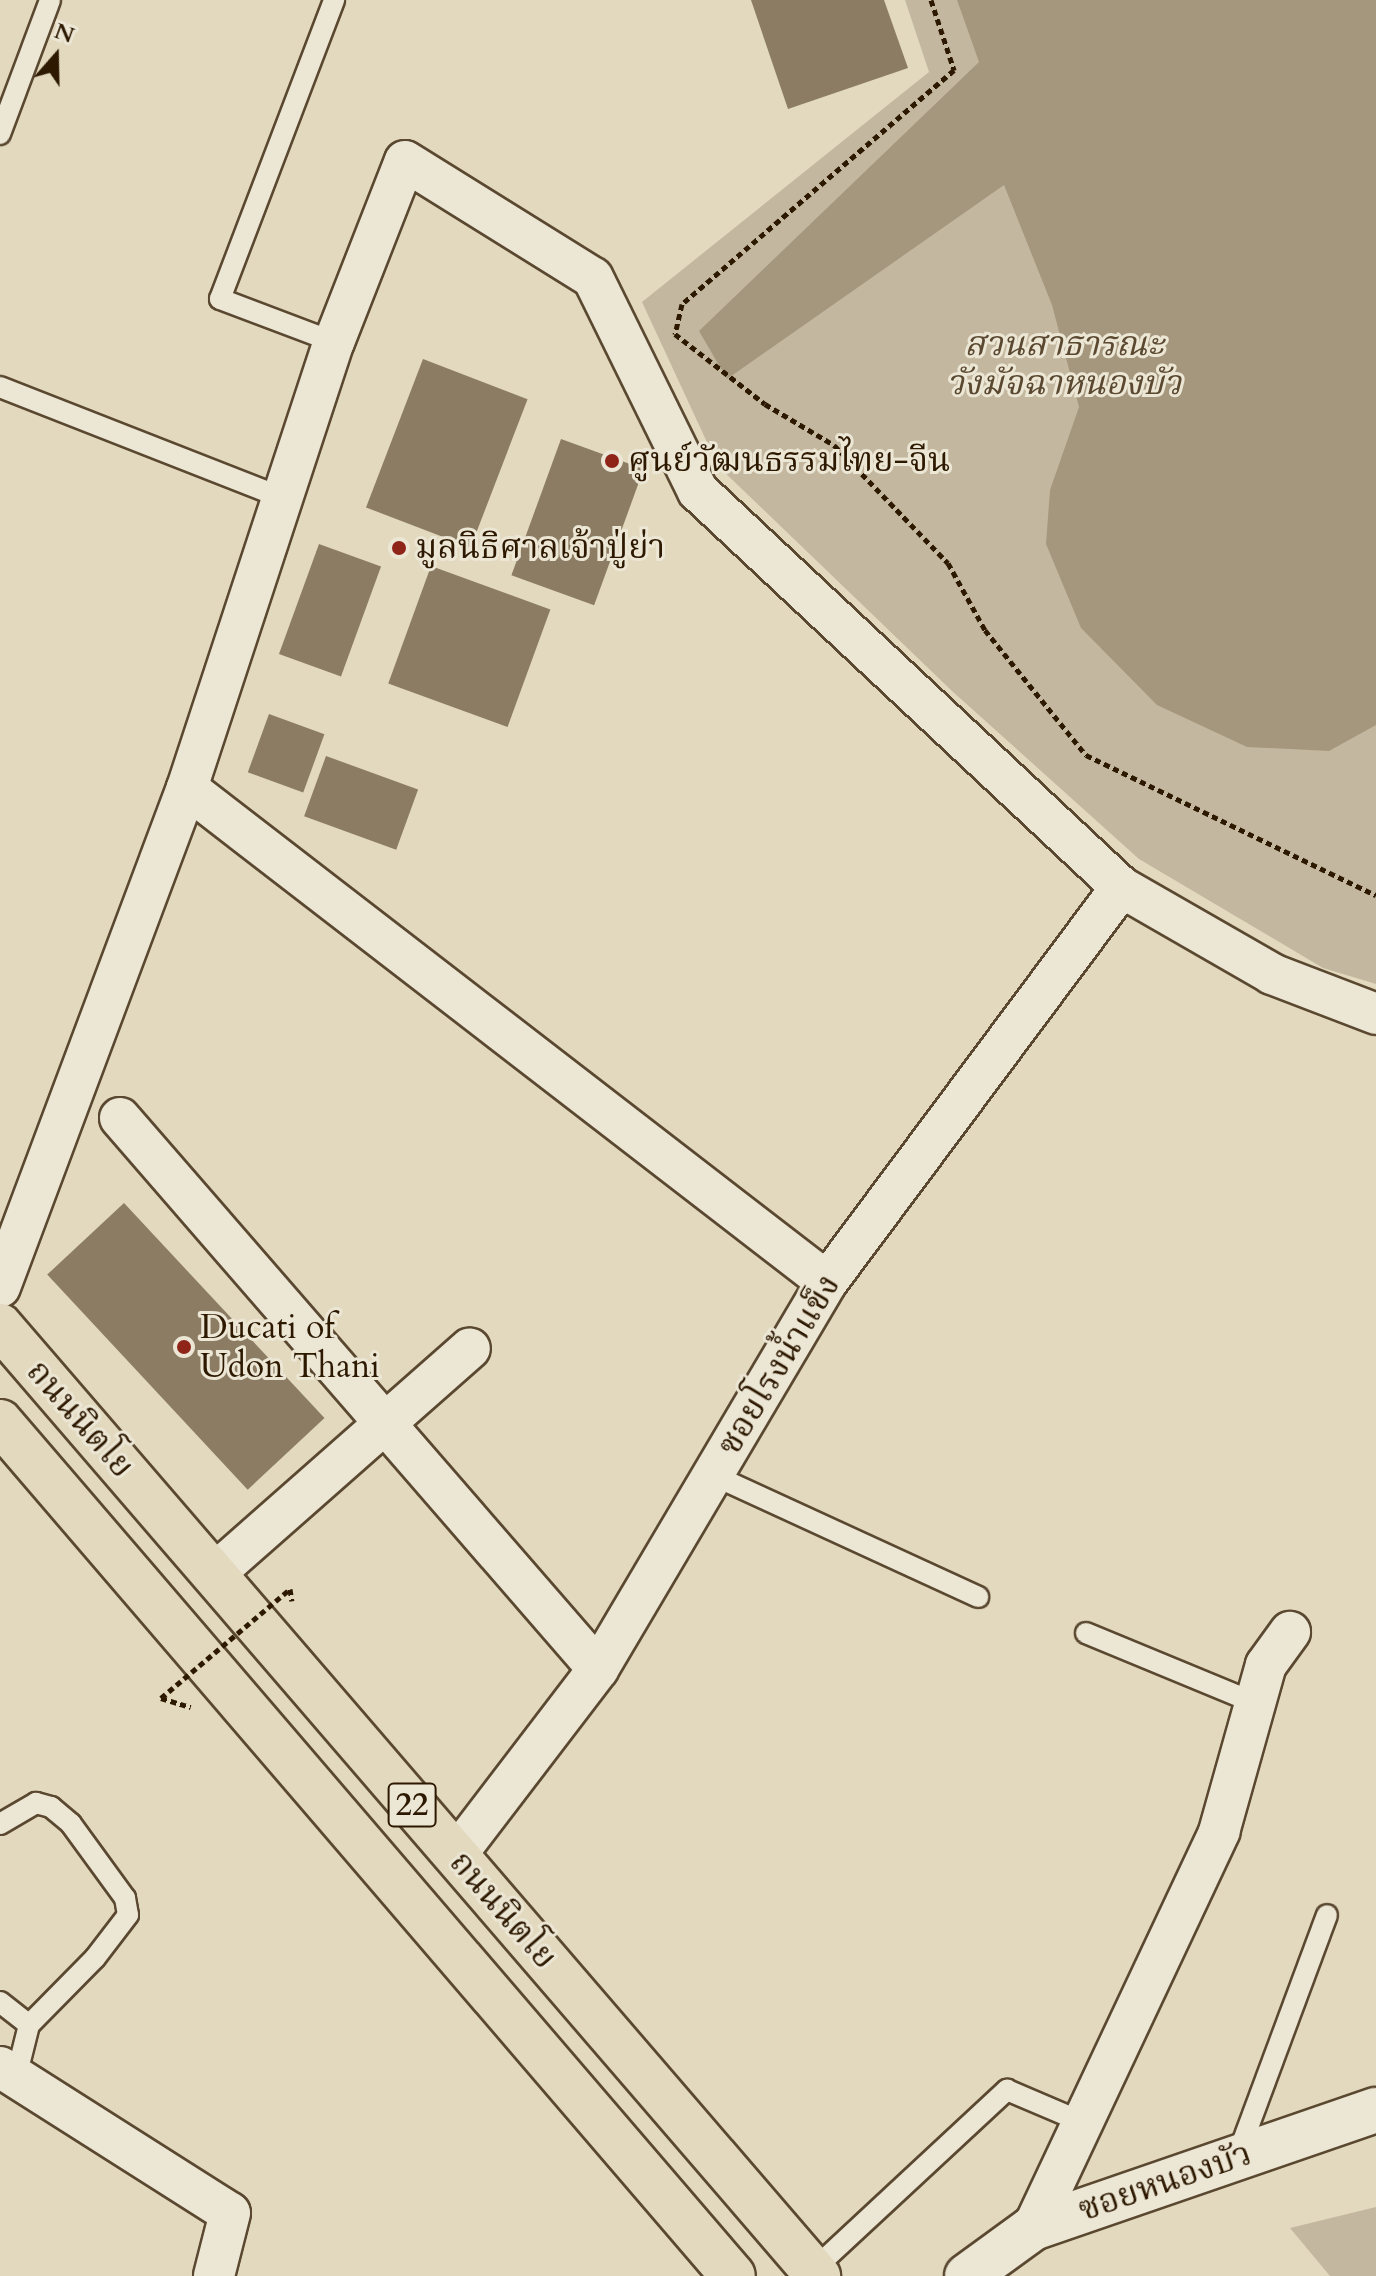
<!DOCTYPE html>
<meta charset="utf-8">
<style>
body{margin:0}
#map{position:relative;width:1376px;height:2276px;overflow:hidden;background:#e2d9bf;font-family:Cardo,"Noto Serif Thai",serif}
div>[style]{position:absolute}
.green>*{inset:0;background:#c3b89f}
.water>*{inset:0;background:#a4977e}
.building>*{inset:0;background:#8b7c63;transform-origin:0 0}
.path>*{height:5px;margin-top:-2.5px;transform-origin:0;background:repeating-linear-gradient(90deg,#2d1800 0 6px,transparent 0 10px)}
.roads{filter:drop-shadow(2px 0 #5a4830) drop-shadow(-2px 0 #5a4830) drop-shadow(0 2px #5a4830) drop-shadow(0 -2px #5a4830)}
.lane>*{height:20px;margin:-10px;padding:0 10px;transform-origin:10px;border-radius:10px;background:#ece6d5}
.street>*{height:40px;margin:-20px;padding:0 20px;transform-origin:20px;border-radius:20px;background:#ece6d5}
.secondary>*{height:44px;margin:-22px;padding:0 22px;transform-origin:22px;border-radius:22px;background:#ece6d5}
.primary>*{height:44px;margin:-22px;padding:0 22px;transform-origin:22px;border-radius:22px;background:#e2d9bf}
.path-bridge>*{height:5px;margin-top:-2.5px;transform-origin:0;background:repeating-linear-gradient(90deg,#2d1800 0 6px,transparent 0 10px)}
.dots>*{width:22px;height:22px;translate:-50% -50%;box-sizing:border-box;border:4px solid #ece6d5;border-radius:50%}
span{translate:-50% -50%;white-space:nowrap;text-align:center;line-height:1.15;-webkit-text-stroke:6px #ece6d5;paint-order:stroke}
.shield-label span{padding:2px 6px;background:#ece6d5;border:2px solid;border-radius:6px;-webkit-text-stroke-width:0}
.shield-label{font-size:32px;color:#2d1800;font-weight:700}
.park-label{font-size:34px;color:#5a4830;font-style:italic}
.poi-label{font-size:34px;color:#2d1800}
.left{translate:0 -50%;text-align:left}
.street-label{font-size:34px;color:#2d1800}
.north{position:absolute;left:16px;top:16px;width:80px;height:80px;-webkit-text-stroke:6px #ece6d5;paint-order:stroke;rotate:20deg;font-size:22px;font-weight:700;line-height:32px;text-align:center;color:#2d1800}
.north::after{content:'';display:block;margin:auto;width:28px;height:36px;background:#2d1800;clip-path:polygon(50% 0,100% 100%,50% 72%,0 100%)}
</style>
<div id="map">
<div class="green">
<div style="clip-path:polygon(905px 0,1376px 0,1376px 984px,1323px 968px,1139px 859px,952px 691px,718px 466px,642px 302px,929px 72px)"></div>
<div style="clip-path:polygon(1376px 2207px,1376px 2276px,1330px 2276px,1290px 2228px)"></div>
</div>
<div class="water">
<div style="clip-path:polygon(957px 0,1376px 0,1376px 725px,1329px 751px,1247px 747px,1157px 705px,1081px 628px,1046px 544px,1050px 490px,1079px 407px,1052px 305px,1004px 185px,727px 379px,699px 331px,979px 62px)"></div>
</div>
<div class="building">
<div style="clip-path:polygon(751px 0,884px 0,908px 68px,788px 109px)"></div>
<div style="left:423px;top:359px;width:112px;height:159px;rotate:21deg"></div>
<div style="left:561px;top:439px;width:88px;height:145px;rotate:20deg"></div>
<div style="left:319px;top:544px;width:66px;height:117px;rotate:20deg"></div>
<div style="left:431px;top:566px;width:127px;height:125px;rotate:20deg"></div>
<div style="left:269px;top:714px;width:59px;height:62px;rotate:20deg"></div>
<div style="left:326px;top:756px;width:98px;height:64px;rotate:20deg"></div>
<div style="left:124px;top:1203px;width:294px;height:105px;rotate:47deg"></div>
</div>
<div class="path">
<div style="left:931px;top:0;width:74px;rotate:71.8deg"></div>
<div style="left:954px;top:70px;width:359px;rotate:139.3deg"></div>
<div style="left:682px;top:304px;width:31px;rotate:103deg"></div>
<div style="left:675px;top:334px;width:114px;rotate:37.9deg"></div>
<div style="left:765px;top:404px;width:80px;rotate:30.7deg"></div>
<div style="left:834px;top:445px;width:164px;rotate:46deg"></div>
<div style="left:948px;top:563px;width:77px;rotate:61.1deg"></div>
<div style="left:985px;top:630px;width:161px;rotate:51.1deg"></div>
<div style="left:1086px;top:755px;width:322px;rotate:25.8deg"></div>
<div style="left:290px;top:1589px;width:12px;rotate:81deg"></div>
<div style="left:161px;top:1698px;width:31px;rotate:17deg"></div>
</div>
<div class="roads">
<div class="lane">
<div style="left:0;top:134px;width:143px;rotate:-69.5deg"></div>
<div style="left:334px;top:342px;width:122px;rotate:-159.3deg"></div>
<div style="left:220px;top:299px;width:320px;rotate:-69.1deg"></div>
<div style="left:0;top:387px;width:304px;rotate:21.4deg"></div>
<div style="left:713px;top:1475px;width:292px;rotate:24.7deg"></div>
<div style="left:1086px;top:1633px;width:183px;rotate:22.5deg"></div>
<div style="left:0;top:1824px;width:42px;rotate:-30.3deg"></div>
<div style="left:36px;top:1803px;width:16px;rotate:15deg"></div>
<div style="left:51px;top:1807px;width:26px;rotate:40deg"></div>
<div style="left:71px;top:1824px;width:92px;rotate:53.9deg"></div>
<div style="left:125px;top:1898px;width:17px;rotate:80deg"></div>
<div style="left:128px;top:1915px;width:54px;rotate:127.5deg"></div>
<div style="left:95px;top:1958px;width:94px;rotate:134.6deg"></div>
<div style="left:29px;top:2025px;width:54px;rotate:104deg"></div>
<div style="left:0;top:2002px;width:37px;rotate:38deg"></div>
<div style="left:1237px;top:2157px;width:258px;rotate:-69.6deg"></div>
<div style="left:813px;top:2270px;width:265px;rotate:-42.9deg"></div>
<div style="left:1007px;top:2090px;width:82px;rotate:23.1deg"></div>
</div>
<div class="street">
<div style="left:187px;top:788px;width:808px;rotate:37.66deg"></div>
<div style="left:120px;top:1118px;width:729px;rotate:49.06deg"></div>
<div style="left:0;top:1287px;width:533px;rotate:-69.46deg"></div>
<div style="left:187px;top:788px;width:470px;rotate:-71.8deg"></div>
<div style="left:334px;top:342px;width:194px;rotate:-68.6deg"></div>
<div style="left:405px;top:161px;width:221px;rotate:31.9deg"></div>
<div style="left:593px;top:278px;width:237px;rotate:63.8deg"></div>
<div style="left:698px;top:491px;width:579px;rotate:43.11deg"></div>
<div style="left:1121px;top:887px;width:174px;rotate:29.9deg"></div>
<div style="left:1272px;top:974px;width:111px;rotate:21deg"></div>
<div style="left:214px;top:1574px;width:341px;rotate:-41.4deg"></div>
<div style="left:456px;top:1855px;width:234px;rotate:-52.6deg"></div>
<div style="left:598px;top:1669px;width:450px;rotate:-59.4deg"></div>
<div style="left:827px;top:1282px;width:492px;rotate:-53.3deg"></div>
<div style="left:0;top:2067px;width:272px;rotate:32.4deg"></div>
<div style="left:230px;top:2213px;width:65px;rotate:104.3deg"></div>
<div style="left:1033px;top:2228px;width:438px;rotate:-64.8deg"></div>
<div style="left:1219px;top:1832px;width:173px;rotate:-74.3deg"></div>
<div style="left:1266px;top:1665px;width:41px;rotate:-54deg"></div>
</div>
<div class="secondary">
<div style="left:967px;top:2276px;width:82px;rotate:-36deg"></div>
<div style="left:1033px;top:2228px;width:363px;rotate:-19deg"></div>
</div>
<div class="primary">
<div style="left:0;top:1326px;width:1254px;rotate:49.27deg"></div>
<div style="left:0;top:1422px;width:1125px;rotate:49.36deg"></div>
</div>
</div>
<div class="path-bridge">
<div style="left:161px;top:1698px;width:169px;rotate:-40.2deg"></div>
</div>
<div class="dots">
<div style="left:612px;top:461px;background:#8f2418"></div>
<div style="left:399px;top:548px;background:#8f2418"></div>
<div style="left:184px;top:1347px;background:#8f2418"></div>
</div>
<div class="shield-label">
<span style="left:412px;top:1805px">22</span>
</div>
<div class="park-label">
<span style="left:1064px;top:364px">สวนสาธารณะ<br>วังมัจฉาหนองบัว</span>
</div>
<div class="poi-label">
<span class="left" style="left:628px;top:461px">ศูนย์วัฒนธรรมไทย-จีน</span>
<span class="left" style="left:415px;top:548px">มูลนิธิศาลเจ้าปู่ย่า</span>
<span class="left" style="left:200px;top:1347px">Ducati of<br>Udon Thani</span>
</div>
<div class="street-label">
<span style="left:779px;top:1365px;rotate:-59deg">ซอยโรงน้ำแข็ง</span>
<span style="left:80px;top:1419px;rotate:49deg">ถนนนิตโย</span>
<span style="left:503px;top:1910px;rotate:49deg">ถนนนิตโย</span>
<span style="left:1165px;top:2182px;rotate:-19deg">ซอยหนองบัว</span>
</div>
<div class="north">N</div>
</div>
